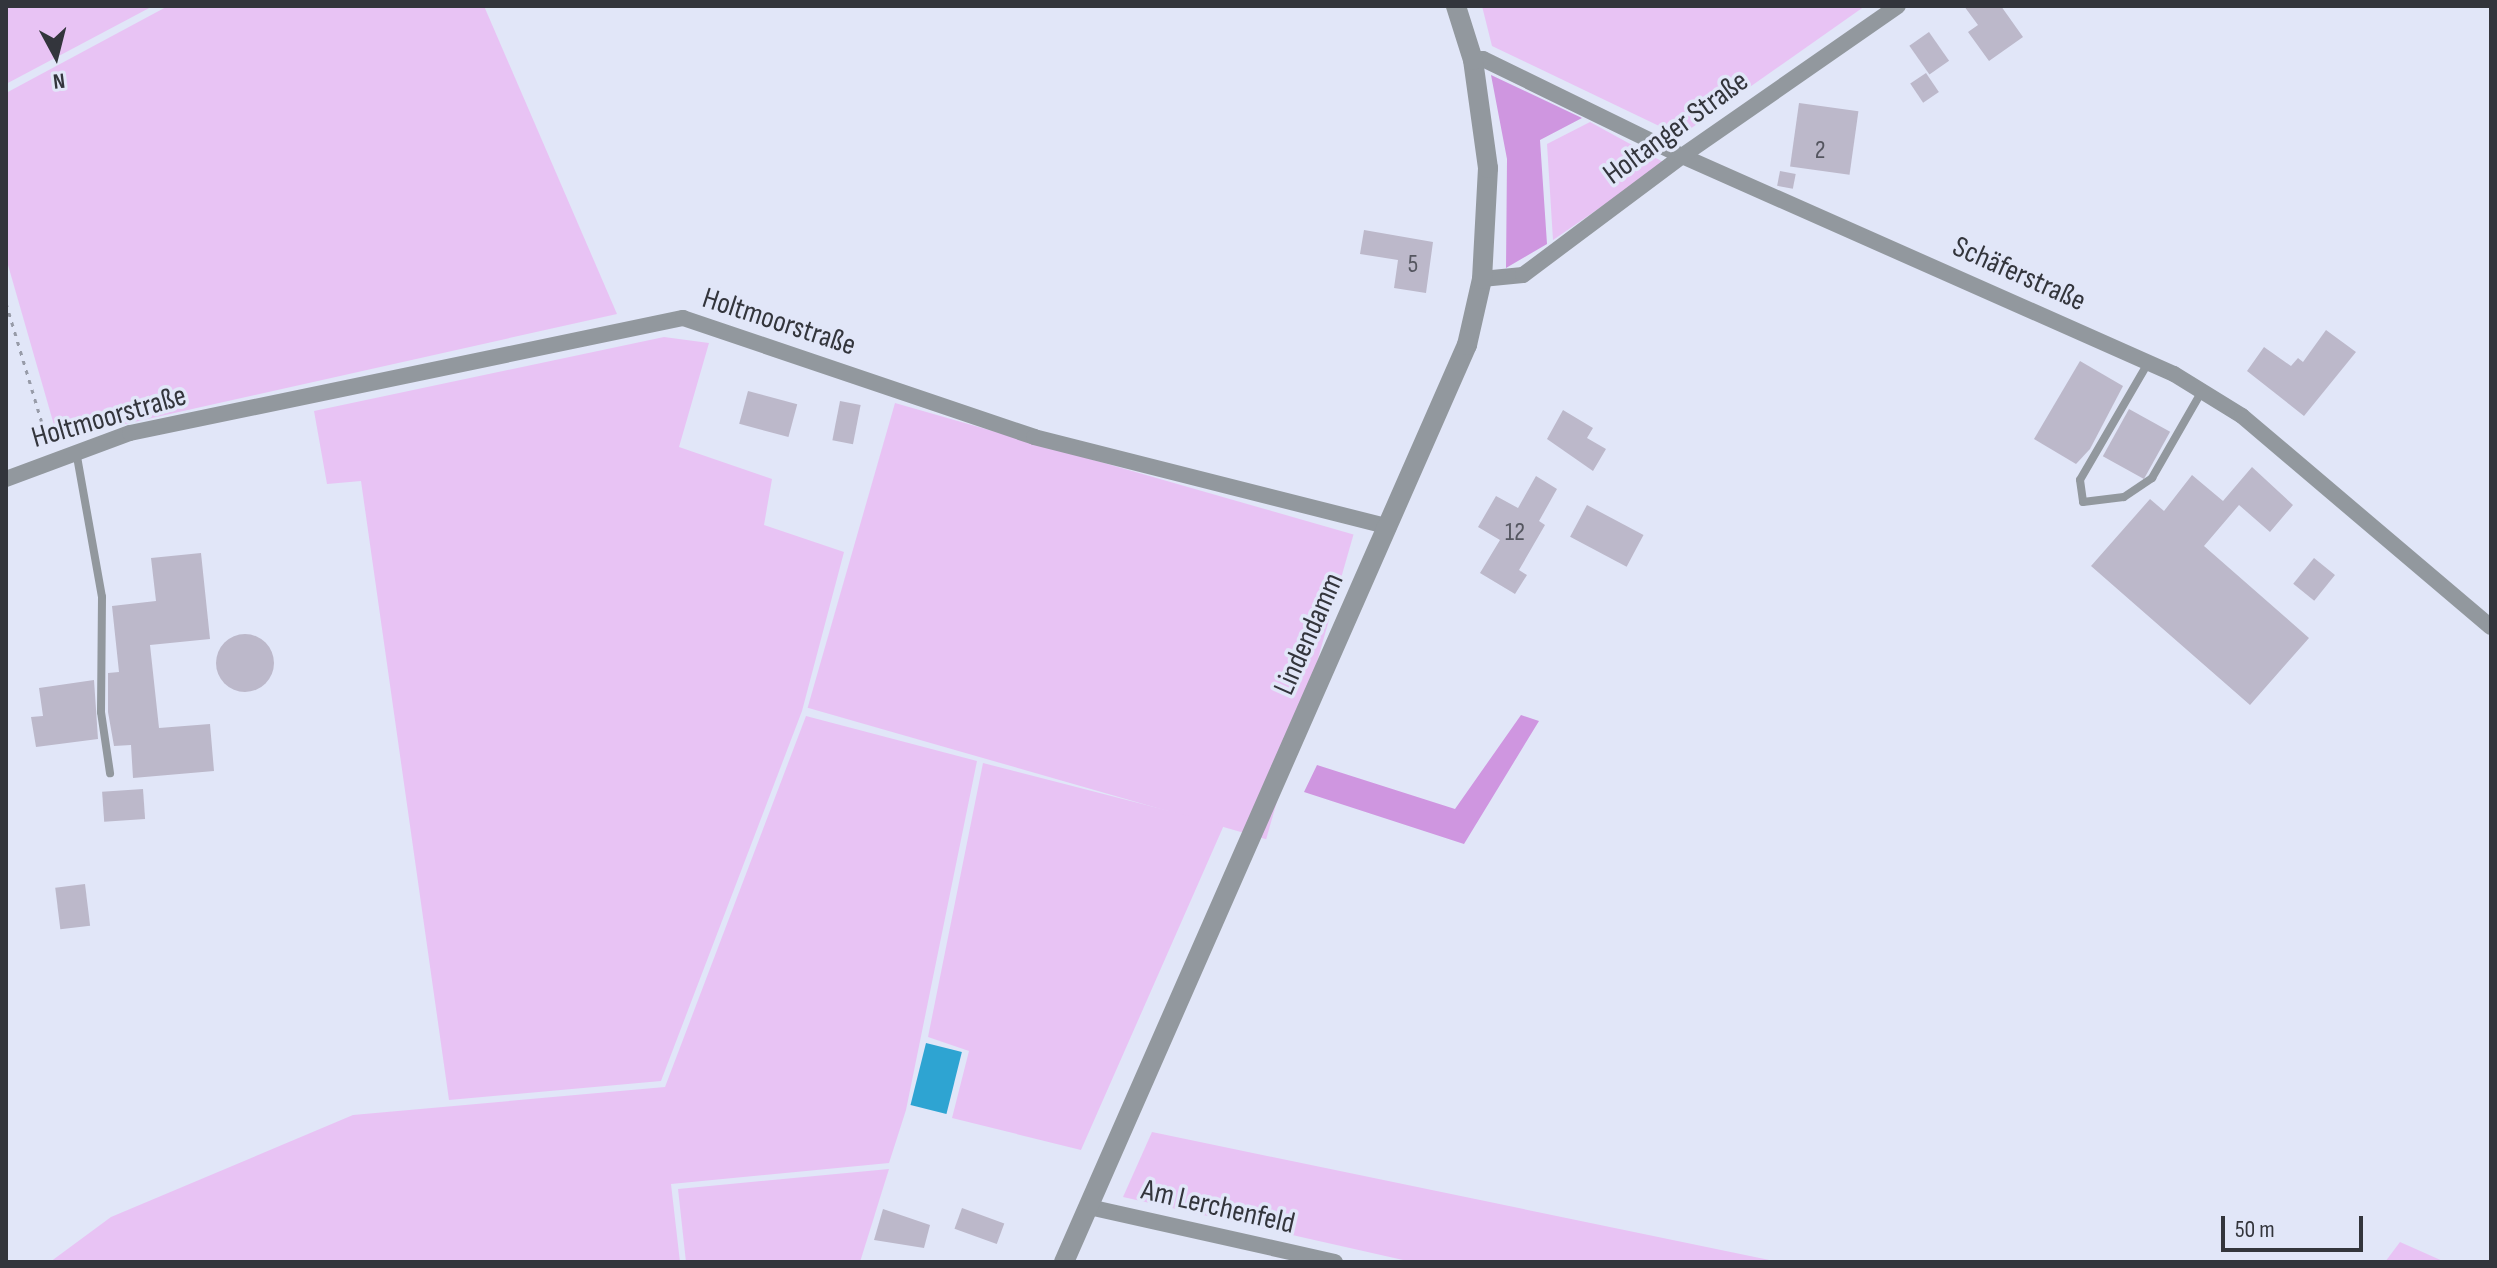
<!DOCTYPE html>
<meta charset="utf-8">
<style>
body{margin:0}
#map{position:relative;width:2497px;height:1268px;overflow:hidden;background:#e1e6f8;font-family:"Sofia Sans Condensed",sans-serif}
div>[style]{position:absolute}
.green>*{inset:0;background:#e8c3f4;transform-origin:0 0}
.forest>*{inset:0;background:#cf96e0}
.water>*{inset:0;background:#2ea4d2;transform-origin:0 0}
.building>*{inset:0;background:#bcb8ca;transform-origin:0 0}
.round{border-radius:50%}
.path>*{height:3px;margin-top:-1.5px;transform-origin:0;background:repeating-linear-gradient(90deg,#979ba8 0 4px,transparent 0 10px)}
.service>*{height:8px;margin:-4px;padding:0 4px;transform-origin:4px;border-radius:4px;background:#92989e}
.minor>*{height:16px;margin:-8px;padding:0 8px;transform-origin:8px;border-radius:8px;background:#92989e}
.tertiary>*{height:20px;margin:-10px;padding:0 10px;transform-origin:10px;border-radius:10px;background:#92989e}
span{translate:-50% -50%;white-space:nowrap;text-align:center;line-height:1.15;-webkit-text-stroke:7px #e1e6f8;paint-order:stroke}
.number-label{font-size:26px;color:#555660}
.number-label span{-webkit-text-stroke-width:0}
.street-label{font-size:30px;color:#33353c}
.frame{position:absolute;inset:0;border:8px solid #33353c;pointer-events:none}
.north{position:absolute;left:16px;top:16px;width:80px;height:80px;-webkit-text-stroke:6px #e1e6f8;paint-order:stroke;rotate:173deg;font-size:22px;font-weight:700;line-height:32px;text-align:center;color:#33353c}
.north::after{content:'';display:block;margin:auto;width:28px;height:36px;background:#33353c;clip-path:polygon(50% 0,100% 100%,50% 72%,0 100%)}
.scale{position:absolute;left:2221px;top:1216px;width:142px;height:36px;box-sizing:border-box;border:4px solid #33353c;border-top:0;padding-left:10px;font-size:24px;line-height:28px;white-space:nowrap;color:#33353c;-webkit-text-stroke:6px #e1e6f8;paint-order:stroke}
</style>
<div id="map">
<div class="green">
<div style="clip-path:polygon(6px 6px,153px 6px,6px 84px)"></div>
<div style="clip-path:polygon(168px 6px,484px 6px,617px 314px,58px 439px,6px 258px,6px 93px)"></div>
<div style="clip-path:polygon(1482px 6px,1865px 6px,1680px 136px,1492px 46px)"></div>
<div style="clip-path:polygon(1590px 122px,1665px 163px,1553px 240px,1547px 144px)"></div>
<div style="clip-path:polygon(664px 337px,709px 343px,679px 447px,772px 479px,764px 525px,844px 552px,802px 711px,661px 1081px,449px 1100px,361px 481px,327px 484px,314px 411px)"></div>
<div style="left:895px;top:403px;width:477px;height:317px;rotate:16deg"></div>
<div style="clip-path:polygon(806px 716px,977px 761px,906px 1110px,889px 1163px,671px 1184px,680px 1262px,50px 1262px,111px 1217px,353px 1115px,665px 1087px)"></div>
<div style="clip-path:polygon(983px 763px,1224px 825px,1081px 1150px,952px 1118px,969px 1051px,928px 1037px)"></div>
<div style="clip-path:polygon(1152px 1132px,1779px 1262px,1412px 1262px,1123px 1197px)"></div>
<div style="clip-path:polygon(889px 1169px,860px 1262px,686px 1262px,678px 1189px)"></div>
<div style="clip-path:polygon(2400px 1242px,2445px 1262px,2385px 1262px)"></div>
</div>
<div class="forest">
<div style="clip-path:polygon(1491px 75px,1582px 118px,1540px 140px,1547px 244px,1506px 268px,1507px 159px)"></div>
<div style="clip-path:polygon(1521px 715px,1539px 721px,1464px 844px,1304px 792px,1317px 765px,1455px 809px)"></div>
</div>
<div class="water">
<div style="left:926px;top:1043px;width:37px;height:64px;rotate:14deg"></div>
</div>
<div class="building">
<div style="clip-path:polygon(1964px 6px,2001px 6px,2023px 37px,1989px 61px,1968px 32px,1978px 25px)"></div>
<div style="left:1929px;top:32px;width:35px;height:24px;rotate:55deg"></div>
<div style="left:1926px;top:73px;width:23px;height:19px;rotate:56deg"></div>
<div style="left:1799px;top:103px;width:60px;height:64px;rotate:8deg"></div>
<div style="left:1780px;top:171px;width:16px;height:15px;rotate:11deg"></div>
<div style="clip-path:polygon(1364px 230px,1433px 242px,1426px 293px,1394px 288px,1398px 260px,1360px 254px)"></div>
<div style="clip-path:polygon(2326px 330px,2356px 352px,2304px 416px,2247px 371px,2264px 347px,2291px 366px,2298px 358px,2303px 362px)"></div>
<div style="clip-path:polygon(2080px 361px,2123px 386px,2090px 449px,2076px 464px,2034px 439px)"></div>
<div style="left:748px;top:391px;width:51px;height:34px;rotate:15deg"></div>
<div style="left:840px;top:401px;width:21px;height:40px;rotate:11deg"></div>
<div style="left:2129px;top:409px;width:47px;height:54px;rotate:29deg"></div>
<div style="clip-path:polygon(1563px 410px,1593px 428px,1587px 438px,1606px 449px,1593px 471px,1547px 439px)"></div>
<div style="clip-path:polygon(2252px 467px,2293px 505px,2270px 532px,2239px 505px,2204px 546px,2309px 638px,2250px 705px,2091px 566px,2150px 499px,2164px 511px,2192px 475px,2223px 501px)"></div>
<div style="clip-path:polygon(1536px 476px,1557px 489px,1539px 521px,1545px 525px,1519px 570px,1527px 575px,1515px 594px,1480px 573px,1500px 540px,1478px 527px,1496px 496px,1518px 508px)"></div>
<div style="left:1587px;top:505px;width:64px;height:36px;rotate:28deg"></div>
<div style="clip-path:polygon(201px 553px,210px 639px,150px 645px,159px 728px,210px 724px,214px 771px,133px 778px,131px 745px,114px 746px,108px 712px,108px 673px,119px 672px,112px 606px,156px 601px,151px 558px)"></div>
<div style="left:2314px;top:558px;width:27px;height:33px;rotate:39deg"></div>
<div class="round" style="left:216px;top:634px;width:58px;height:58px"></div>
<div style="clip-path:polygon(94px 680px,98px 739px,36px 747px,31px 717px,43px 716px,39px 688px)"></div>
<div style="left:143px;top:789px;width:30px;height:41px;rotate:86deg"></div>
<div style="left:85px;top:884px;width:42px;height:30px;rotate:83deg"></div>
<div style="left:962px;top:1208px;width:45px;height:22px;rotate:20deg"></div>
<div style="clip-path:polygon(883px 1209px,930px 1225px,924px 1248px,874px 1240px)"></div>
</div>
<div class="path">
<div style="left:6px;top:303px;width:149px;rotate:73.3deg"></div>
</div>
<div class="service">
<div style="left:2148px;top:363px;width:135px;rotate:120.2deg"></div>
<div style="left:2080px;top:480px;width:22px;rotate:82deg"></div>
<div style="left:2083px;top:502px;width:41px;rotate:-7deg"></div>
<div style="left:2124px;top:497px;width:34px;rotate:-34deg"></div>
<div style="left:2152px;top:478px;width:100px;rotate:-60.1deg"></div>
<div style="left:76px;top:451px;width:148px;rotate:79.9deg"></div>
<div style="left:102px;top:597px;width:115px;rotate:90.5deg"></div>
<div style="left:101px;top:712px;width:62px;rotate:81.6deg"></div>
</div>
<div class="minor">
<div style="left:1473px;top:60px;width:10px;rotate:-6deg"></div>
<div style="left:1483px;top:59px;width:221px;rotate:26deg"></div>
<div style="left:1682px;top:156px;width:538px;rotate:23.9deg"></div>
<div style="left:2174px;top:374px;width:80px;rotate:31.7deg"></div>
<div style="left:2242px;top:416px;width:326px;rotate:40.3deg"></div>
<div style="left:1482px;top:279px;width:41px;rotate:-5.6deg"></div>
<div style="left:1523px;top:275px;width:199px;rotate:-36.8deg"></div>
<div style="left:1682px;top:156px;width:263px;rotate:-34.8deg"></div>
<div style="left:6px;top:479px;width:132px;rotate:-20.4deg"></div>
<div style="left:130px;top:433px;width:565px;rotate:-11.75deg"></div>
<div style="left:683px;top:318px;width:371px;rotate:18.7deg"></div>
<div style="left:1034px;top:437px;width:366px;rotate:14.2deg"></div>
<div style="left:1089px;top:1207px;width:252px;rotate:12.6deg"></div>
</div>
<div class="tertiary">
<div style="left:1064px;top:1262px;width:1002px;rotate:-66.28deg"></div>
<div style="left:1467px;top:345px;width:68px;rotate:-77.2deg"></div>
<div style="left:1482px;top:279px;width:111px;rotate:-86.9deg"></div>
<div style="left:1488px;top:168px;width:109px;rotate:-97.9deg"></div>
<div style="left:1473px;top:60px;width:57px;rotate:-107.5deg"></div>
</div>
<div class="number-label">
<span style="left:1820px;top:151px">2</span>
<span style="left:1413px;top:265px">5</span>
<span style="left:1515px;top:533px">12</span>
</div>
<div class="street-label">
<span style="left:1676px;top:128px;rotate:-36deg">Holtanger Straße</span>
<span style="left:2019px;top:274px;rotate:24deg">Schäferstraße</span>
<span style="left:779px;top:322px;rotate:18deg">Holtmoorstraße</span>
<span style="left:109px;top:417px;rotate:-16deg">Holtmoorstraße</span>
<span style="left:1309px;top:634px;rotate:-66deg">Lindendamm</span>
<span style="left:1218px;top:1207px;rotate:13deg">Am Lerchenfeld</span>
</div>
<div class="frame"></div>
<div class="north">N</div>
<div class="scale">50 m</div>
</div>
